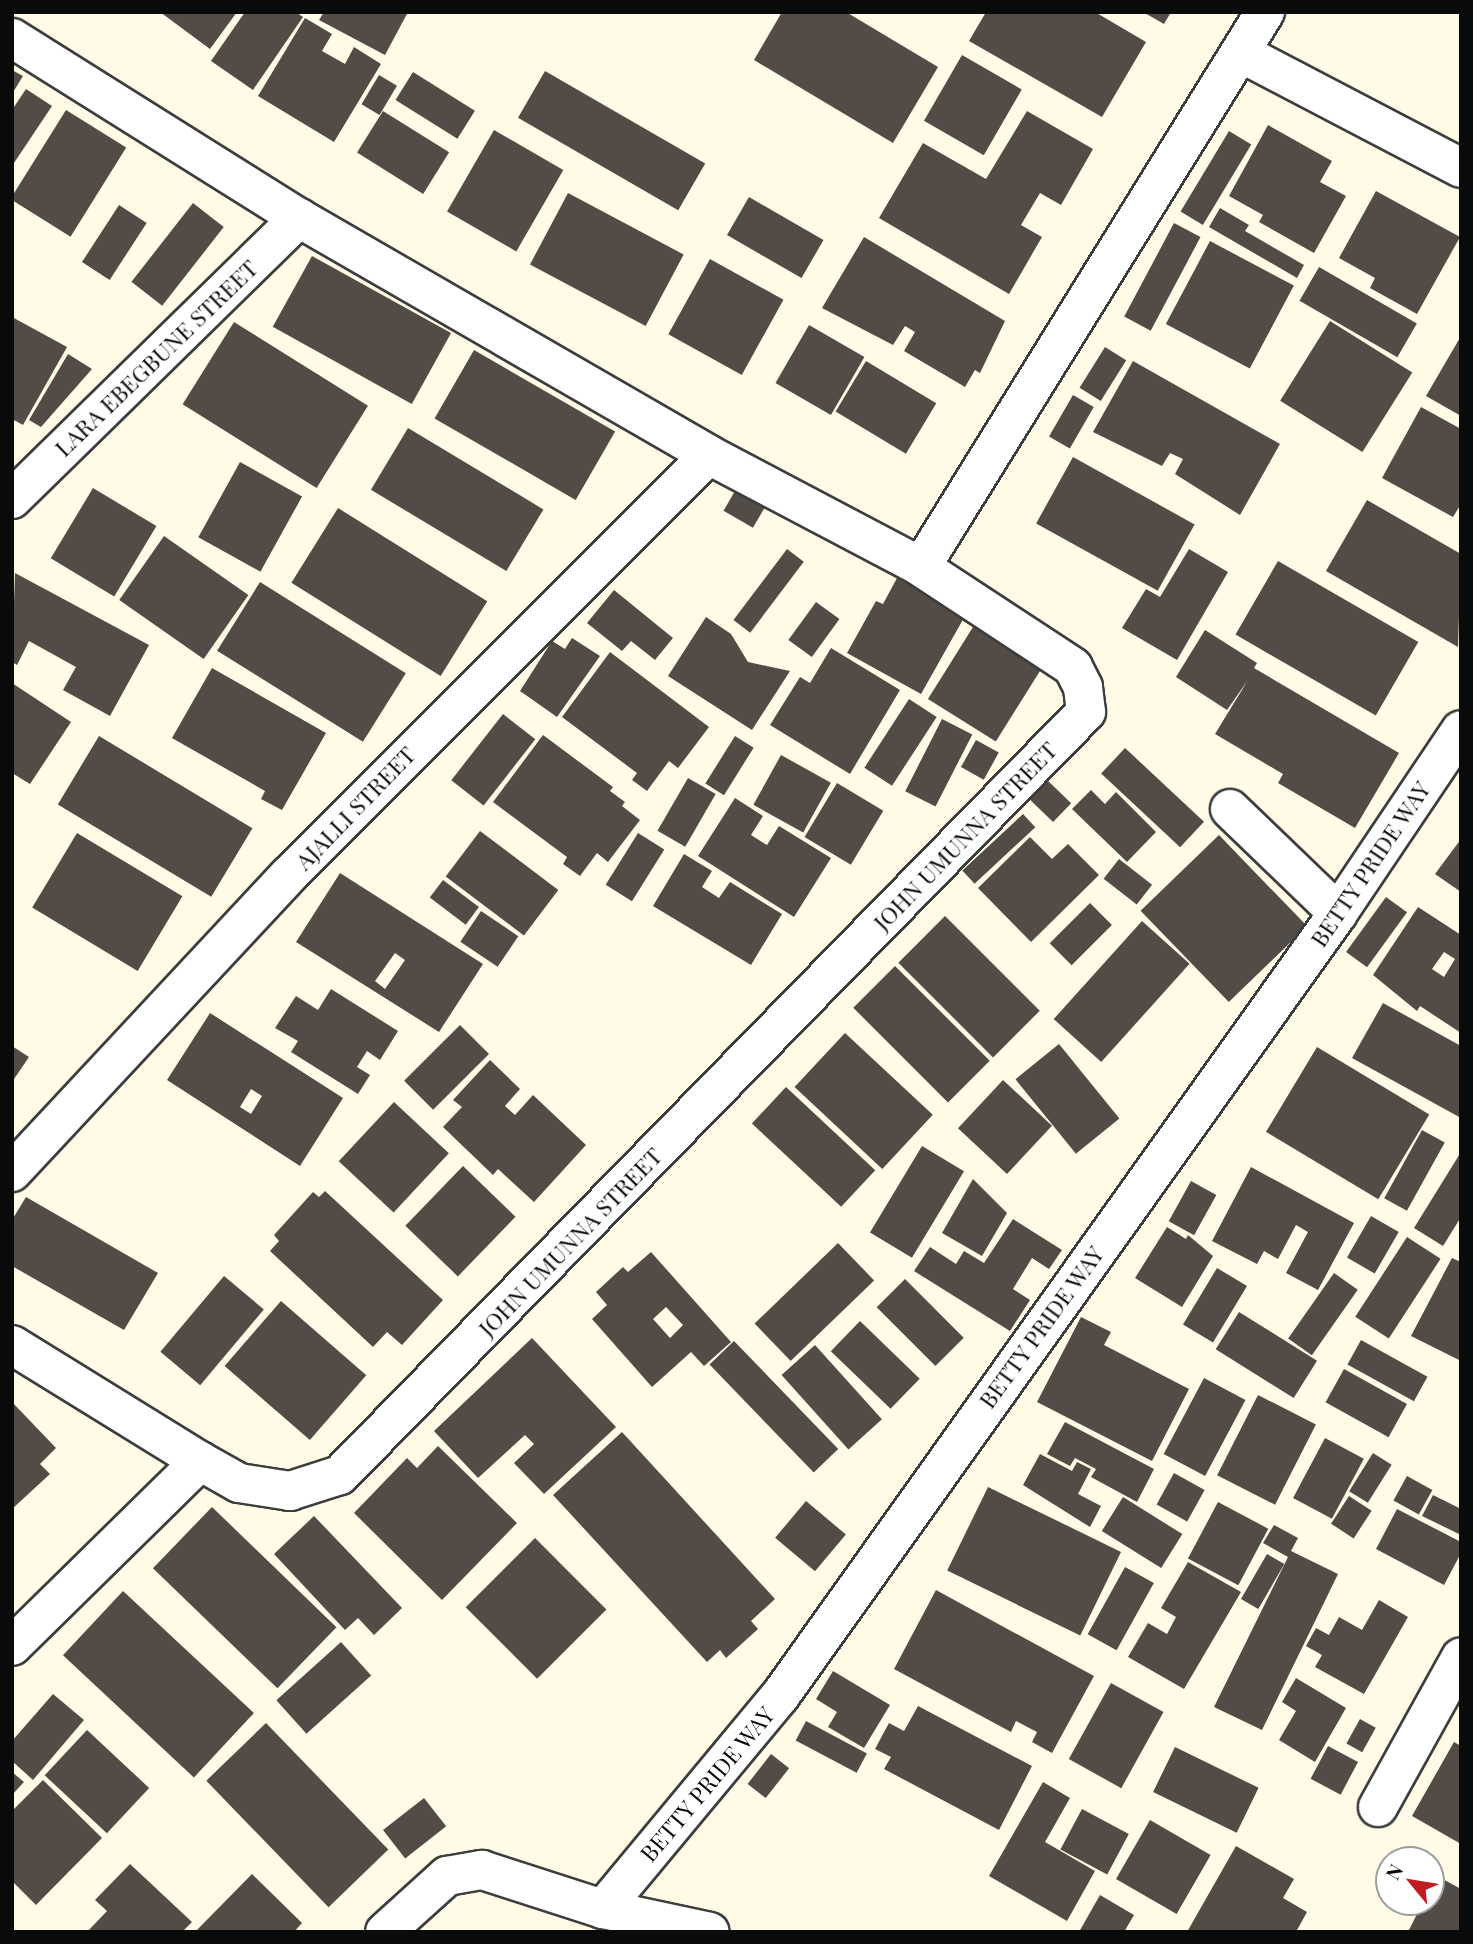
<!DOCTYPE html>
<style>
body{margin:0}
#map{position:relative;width:1473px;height:1944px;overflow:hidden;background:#fffbe7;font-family:"Playfair Display",serif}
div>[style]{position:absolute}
.building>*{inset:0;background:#534b46;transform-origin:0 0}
.roads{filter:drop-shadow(2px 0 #3d3d3d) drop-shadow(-2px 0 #3d3d3d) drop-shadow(0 2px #3d3d3d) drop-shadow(0 -2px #3d3d3d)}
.minor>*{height:38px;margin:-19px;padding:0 19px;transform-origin:19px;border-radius:19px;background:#fff}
span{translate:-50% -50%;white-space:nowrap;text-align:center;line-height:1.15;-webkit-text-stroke:7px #fff;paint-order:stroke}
.street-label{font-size:23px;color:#0a0a0a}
.frame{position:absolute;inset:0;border:14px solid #0a0a0a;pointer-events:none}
.north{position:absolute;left:1375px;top:1846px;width:70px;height:70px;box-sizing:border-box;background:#fff;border:2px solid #9d9d9d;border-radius:50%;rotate:300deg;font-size:19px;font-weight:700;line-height:28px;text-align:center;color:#0a0a0a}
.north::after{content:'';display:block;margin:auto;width:24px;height:32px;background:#c01c21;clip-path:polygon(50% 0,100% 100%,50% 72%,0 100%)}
</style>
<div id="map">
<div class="building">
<div style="clip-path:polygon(160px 12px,237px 12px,210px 49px)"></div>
<div style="clip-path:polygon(245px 12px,296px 12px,303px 17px,253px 90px,211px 61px)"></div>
<div style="clip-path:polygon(324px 12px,408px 12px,385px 55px,319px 20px)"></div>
<div style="clip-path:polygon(782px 12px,846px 12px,938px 67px,893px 143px,754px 60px)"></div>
<div style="clip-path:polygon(986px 12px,1095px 12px,1146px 42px,1102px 117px,969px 41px)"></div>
<div style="clip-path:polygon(1143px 12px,1171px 12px,1164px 24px)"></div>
<div style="clip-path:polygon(305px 18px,332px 34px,322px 51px,345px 64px,354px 47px,381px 64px,334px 142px,258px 96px)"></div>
<div style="left:962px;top:55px;width:69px;height:76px;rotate:30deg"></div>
<div style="clip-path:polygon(12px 70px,23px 76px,12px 94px)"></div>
<div style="left:545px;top:71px;width:185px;height:54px;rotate:30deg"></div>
<div style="left:413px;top:72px;width:73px;height:33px;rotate:32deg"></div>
<div style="left:379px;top:75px;width:21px;height:34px;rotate:31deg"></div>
<div style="clip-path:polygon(26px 89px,52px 106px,12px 166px,12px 110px)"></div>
<div style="left:66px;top:110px;width:71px;height:105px;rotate:32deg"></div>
<div style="left:383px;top:111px;width:78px;height:49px;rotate:32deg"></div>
<div style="clip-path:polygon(1027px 111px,1093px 149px,1061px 205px,1040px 193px,1021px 225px,1042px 237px,1009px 294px,879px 218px,923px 143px,986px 179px)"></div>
<div style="clip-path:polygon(1268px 125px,1332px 161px,1320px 182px,1346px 196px,1314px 253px,1259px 222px,1263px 215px,1229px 196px)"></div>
<div style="left:494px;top:130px;width:80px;height:94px;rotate:30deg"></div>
<div style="left:1229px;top:131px;width:26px;height:94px;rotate:31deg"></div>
<div style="clip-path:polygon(1376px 191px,1460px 237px,1417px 314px,1370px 288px,1375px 278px,1339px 258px)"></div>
<div style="left:568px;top:193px;width:131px;height:81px;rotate:28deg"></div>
<div style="left:749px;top:197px;width:86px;height:44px;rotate:30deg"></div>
<div style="left:193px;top:203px;width:39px;height:100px;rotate:38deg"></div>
<div style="left:119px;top:205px;width:33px;height:68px;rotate:33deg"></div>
<div style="clip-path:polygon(1220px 208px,1249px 225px,1245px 231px,1304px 265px,1297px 278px,1209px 227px)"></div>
<div style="left:1174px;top:223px;width:30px;height:106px;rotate:28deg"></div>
<div style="clip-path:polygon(864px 237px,1005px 321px,980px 373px,975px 370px,965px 387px,904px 351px,915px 332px,905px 326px,893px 345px,822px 308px)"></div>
<div style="left:1210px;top:241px;width:95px;height:94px;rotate:28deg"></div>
<div style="left:312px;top:256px;width:159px;height:81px;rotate:29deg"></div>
<div style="left:710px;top:259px;width:84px;height:86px;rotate:29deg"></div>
<div style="left:1319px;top:267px;width:113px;height:39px;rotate:30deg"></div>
<div style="clip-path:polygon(12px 317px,67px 347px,23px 425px,12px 419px)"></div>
<div style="left:1330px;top:321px;width:97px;height:94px;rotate:32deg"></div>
<div style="left:234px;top:322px;width:158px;height:97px;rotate:32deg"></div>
<div style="left:809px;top:325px;width:64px;height:67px;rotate:30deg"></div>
<div style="clip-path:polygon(1461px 336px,1461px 416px,1426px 396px)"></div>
<div style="left:1105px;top:347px;width:25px;height:48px;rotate:32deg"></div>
<div style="left:474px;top:350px;width:163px;height:79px;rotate:30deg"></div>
<div style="clip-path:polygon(68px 354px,92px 369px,41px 427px,29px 420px)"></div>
<div style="left:866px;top:361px;width:82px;height:59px;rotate:31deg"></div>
<div style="clip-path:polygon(1133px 361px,1280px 444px,1240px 515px,1175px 474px,1183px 459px,1170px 453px,1162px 466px,1093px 432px)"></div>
<div style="left:1073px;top:395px;width:24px;height:48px;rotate:30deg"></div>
<div style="clip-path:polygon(1421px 407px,1461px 429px,1461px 504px,1453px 517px,1382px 478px)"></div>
<div style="left:408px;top:428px;width:158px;height:72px;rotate:31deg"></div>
<div style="left:1073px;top:457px;width:139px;height:76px;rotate:29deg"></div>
<div style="left:240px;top:462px;width:71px;height:86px;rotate:29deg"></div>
<div style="left:739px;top:484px;width:34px;height:31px;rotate:30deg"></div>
<div style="left:93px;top:488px;width:74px;height:82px;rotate:31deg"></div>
<div style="clip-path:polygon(1367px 500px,1461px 554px,1458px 647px,1326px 571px)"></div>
<div style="left:338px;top:508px;width:176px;height:88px;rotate:32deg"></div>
<div style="left:164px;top:536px;width:103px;height:78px;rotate:35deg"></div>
<div style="left:787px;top:549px;width:21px;height:89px;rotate:37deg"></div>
<div style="clip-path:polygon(1189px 549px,1228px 572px,1177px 660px,1122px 628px,1146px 589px,1160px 597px)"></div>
<div style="left:1278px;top:561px;width:162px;height:85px;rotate:30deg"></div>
<div style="clip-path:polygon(15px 573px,149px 645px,110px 716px,63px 690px,76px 667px,29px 641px,17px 665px,12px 662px)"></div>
<div style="clip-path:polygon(897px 578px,965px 616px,921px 694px,847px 653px,876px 601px,883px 604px)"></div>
<div style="left:260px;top:582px;width:172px;height:81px;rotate:32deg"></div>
<div style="clip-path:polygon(614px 590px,673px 638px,655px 660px,631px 641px,622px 651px,587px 623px)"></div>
<div style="left:816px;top:602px;width:29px;height:47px;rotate:36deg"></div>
<div style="clip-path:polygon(706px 617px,731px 634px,748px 662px,790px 671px,752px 730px,668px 676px)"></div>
<div style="left:973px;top:627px;width:80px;height:85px;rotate:32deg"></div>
<div style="clip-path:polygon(1205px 630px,1257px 663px,1254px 668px,1399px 753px,1355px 828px,1278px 783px,1283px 774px,1215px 734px,1248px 680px,1227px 710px,1176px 677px)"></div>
<div style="clip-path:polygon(572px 638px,600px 656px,557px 717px,520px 691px,552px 641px,565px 649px)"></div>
<div style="clip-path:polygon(831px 648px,900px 690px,850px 774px,770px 725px,800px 677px,810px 683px)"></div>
<div style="clip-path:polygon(610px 652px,709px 727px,678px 768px,669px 761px,647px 791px,632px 780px,637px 773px,562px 717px)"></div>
<div style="clip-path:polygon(212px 668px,326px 733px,282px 810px,261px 799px,265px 791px,172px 738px)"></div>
<div style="clip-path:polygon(12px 683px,71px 722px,30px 784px,12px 773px)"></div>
<div style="left:909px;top:699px;width:33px;height:82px;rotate:33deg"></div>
<div style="left:503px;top:714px;width:41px;height:84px;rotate:38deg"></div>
<div style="left:942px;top:719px;width:34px;height:81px;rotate:27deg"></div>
<div style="clip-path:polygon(543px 735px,613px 787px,610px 791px,625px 802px,622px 806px,640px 820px,608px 862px,597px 853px,580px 876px,563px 864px,567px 857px,493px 802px)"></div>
<div style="left:99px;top:736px;width:179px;height:80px;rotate:31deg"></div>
<div style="left:735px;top:736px;width:22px;height:56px;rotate:32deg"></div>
<div style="left:976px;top:740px;width:26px;height:31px;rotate:29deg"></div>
<div style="left:1125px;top:748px;width:108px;height:35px;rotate:43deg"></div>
<div style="left:781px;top:755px;width:57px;height:57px;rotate:29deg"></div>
<div style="left:688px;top:778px;width:32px;height:61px;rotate:30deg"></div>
<div style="left:1046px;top:779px;width:35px;height:26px;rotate:44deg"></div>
<div style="left:837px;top:783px;width:54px;height:63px;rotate:31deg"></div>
<div style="clip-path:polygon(1091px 790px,1105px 804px,1116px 792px,1156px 832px,1127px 862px,1072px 809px)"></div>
<div style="clip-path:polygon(735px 798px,763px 816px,751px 835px,767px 845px,779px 826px,831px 858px,794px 917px,698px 856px)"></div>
<div style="left:1023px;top:814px;width:18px;height:83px;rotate:47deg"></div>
<div style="left:480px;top:831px;width:98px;height:57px;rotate:37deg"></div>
<div style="left:77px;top:833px;width:123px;height:87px;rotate:31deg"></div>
<div style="left:638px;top:833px;width:31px;height:61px;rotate:32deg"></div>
<div style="left:1219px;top:835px;width:127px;height:109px;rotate:46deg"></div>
<div style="clip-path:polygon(1030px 837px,1052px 859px,1068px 844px,1099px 875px,1031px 942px,978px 888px)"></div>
<div style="clip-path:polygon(1461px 839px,1461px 892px,1435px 874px)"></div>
<div style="clip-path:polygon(684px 854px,712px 871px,702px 887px,719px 898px,730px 882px,782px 914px,751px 965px,653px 906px)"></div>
<div style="left:1119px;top:859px;width:42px;height:25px;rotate:38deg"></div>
<div style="clip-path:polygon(evenodd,340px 873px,483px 964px,439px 1032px,296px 942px,340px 873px,395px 953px,405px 960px,385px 989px,375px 981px,395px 953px)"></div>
<div style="left:443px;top:880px;width:45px;height:22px;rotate:37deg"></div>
<div style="left:1386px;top:897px;width:26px;height:68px;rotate:36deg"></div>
<div style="left:1090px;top:903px;width:31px;height:57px;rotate:45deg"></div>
<div style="clip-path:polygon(evenodd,1418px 907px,1461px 935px,1461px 1033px,1420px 1006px,1417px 1011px,1373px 975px,1418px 907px,1444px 952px,1455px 959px,1444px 977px,1432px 969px,1444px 952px)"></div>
<div style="left:481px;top:911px;width:45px;height:37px;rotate:34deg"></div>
<div style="left:945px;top:916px;width:134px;height:66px;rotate:45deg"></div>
<div style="left:1142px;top:921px;width:64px;height:132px;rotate:42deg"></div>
<div style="left:895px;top:966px;width:134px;height:59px;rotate:45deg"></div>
<div style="clip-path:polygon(331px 989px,398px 1031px,380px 1060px,367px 1051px,357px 1067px,370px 1075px,358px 1094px,291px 1052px,298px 1041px,275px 1028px,296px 996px,318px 1010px)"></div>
<div style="clip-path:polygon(1383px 1003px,1461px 1046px,1461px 1118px,1352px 1058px)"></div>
<div style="clip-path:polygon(evenodd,210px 1013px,343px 1098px,300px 1166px,167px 1080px,210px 1013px,251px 1089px,262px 1096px,251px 1114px,240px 1107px,251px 1089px)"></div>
<div style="left:460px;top:1025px;width:41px;height:79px;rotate:45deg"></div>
<div style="left:845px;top:1033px;width:120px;height:74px;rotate:43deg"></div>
<div style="left:1059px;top:1044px;width:96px;height:56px;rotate:51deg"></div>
<div style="clip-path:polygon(12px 1046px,29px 1057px,12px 1082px)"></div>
<div style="left:1317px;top:1047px;width:131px;height:99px;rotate:31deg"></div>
<div style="clip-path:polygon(490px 1060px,520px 1089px,505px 1106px,515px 1115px,533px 1095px,586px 1145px,534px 1202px,498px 1169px,493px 1175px,443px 1127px,462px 1107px,453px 1100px)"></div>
<div style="left:1003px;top:1080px;width:67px;height:66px;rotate:43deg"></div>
<div style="left:786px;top:1087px;width:122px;height:50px;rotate:43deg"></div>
<div style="left:394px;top:1102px;width:75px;height:81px;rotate:43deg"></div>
<div style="left:1422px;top:1130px;width:26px;height:78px;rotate:29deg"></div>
<div style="left:922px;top:1146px;width:49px;height:101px;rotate:31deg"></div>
<div style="clip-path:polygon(1461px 1152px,1461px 1217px,1443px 1246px,1414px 1228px)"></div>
<div style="left:463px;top:1166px;width:73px;height:83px;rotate:44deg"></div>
<div style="clip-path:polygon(1251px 1167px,1354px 1223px,1318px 1290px,1286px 1273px,1308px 1232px,1296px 1225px,1278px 1259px,1264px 1251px,1257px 1264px,1212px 1241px)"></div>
<div style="clip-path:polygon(973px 1179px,1007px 1213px,982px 1256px,942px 1233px)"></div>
<div style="left:1191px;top:1181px;width:29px;height:46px;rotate:29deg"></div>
<div style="clip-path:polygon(325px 1191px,443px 1300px,402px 1345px,387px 1332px,373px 1347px,270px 1251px,279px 1241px,274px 1235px,313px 1192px,319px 1197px)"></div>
<div style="clip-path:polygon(26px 1197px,158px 1273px,124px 1330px,12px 1266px,12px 1220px)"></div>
<div style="left:1371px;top:1216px;width:32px;height:48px;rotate:30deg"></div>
<div style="clip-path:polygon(1013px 1219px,1062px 1250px,1049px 1269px,1032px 1258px,1013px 1289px,1030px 1300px,1010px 1331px,914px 1271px,930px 1247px,956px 1264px,964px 1251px,984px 1263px)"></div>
<div style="clip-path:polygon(1167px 1227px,1186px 1239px,1188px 1235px,1213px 1256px,1182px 1307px,1135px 1278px)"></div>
<div style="left:1407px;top:1237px;width:40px;height:95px;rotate:33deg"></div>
<div style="left:838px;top:1243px;width:52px;height:116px;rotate:46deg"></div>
<div style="clip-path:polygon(evenodd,651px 1252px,731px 1342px,704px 1366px,691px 1352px,652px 1387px,592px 1319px,607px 1305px,596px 1292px,623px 1267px,628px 1272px,651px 1252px,666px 1307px,683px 1325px,670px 1338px,653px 1319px,666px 1307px)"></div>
<div style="clip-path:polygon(1452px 1258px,1461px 1262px,1461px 1361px,1411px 1336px)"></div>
<div style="left:1217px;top:1268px;width:35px;height:66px;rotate:31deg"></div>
<div style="left:1334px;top:1273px;width:29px;height:80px;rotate:35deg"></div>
<div style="left:224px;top:1276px;width:52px;height:99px;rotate:40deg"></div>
<div style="left:905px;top:1279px;width:83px;height:40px;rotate:45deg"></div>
<div style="left:281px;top:1301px;width:113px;height:86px;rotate:41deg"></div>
<div style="left:1239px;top:1312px;width:92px;height:44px;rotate:32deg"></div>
<div style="clip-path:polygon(1081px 1317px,1111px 1332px,1104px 1345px,1189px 1389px,1152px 1461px,1037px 1402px)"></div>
<div style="left:860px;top:1321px;width:83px;height:42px;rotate:44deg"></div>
<div style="clip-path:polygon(532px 1338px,616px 1427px,544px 1494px,514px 1463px,534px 1444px,525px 1435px,478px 1478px,434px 1431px)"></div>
<div style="left:1361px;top:1340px;width:76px;height:28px;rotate:29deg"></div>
<div style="left:734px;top:1341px;width:150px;height:34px;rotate:46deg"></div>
<div style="left:815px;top:1345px;width:100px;height:45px;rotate:48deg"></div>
<div style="left:1344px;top:1369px;width:72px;height:38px;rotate:29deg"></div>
<div style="left:1204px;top:1378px;width:47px;height:86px;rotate:28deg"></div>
<div style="left:1258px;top:1395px;width:65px;height:90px;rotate:27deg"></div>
<div style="clip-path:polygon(12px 1402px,56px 1448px,40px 1464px,50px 1474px,12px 1509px)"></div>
<div style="clip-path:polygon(1065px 1422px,1154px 1469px,1137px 1502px,1091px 1477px,1096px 1469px,1075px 1458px,1070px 1466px,1047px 1454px)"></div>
<div style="clip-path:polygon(622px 1432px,775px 1599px,751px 1621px,758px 1629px,726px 1658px,720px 1650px,707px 1662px,553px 1495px)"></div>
<div style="left:1325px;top:1438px;width:44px;height:68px;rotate:28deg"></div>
<div style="clip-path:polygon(438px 1446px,517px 1523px,442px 1600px,354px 1513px,407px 1458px,417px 1468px)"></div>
<div style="left:1373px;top:1453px;width:22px;height:45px;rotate:32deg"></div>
<div style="clip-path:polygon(1040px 1454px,1072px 1471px,1077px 1462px,1091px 1469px,1078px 1494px,1101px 1506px,1090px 1527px,1023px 1485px)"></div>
<div style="left:1174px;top:1473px;width:35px;height:36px;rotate:29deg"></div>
<div style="left:1407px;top:1476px;width:29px;height:28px;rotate:29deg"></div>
<div style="left:988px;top:1487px;width:148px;height:93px;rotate:26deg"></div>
<div style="clip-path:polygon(1433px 1495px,1461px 1509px,1461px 1535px,1422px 1516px)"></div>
<div style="left:1349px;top:1496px;width:27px;height:33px;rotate:33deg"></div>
<div style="left:1123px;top:1497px;width:70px;height:40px;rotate:32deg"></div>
<div style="left:806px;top:1501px;width:52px;height:48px;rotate:40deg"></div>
<div style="left:1218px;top:1502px;width:57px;height:64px;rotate:28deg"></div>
<div style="left:212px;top:1507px;width:173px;height:85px;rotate:44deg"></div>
<div style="clip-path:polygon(1397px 1509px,1461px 1542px,1461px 1553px,1444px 1585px,1376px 1549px)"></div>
<div style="clip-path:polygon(314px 1516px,402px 1608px,374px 1635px,358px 1618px,345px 1630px,274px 1554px)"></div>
<div style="clip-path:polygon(1274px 1525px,1298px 1538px,1291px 1551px,1338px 1574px,1262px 1730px,1214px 1707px,1288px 1557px,1263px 1543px)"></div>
<div style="left:535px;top:1538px;width:101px;height:98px;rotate:45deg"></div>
<div style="left:1267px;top:1554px;width:20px;height:52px;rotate:30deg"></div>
<div style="clip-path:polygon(1188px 1562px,1241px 1592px,1184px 1689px,1128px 1657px,1148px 1623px,1167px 1634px,1176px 1617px,1161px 1608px)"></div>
<div style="left:1125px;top:1567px;width:33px;height:77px;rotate:29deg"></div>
<div style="clip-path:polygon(936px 1590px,1094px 1676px,1052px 1753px,1032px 1742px,1037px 1732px,1016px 1721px,1011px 1732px,894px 1669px)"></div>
<div style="left:123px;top:1591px;width:179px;height:88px;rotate:43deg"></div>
<div style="clip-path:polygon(1379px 1600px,1408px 1617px,1364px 1694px,1315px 1667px,1322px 1655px,1306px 1646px,1316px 1628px,1329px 1635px,1339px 1617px,1362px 1630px)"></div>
<div style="left:341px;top:1642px;width:45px;height:87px;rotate:48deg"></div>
<div style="clip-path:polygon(833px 1671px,890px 1705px,864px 1748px,828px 1727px,837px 1712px,816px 1699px)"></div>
<div style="clip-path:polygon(1296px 1678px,1346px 1708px,1315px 1762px,1279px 1740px,1296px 1711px,1282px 1702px)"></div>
<div style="left:1111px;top:1683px;width:60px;height:87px;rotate:29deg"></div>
<div style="clip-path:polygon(53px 1694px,84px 1720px,33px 1780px,12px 1761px,12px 1741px)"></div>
<div style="clip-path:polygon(918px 1706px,1032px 1766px,999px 1830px,884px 1769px,891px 1757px,875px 1749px,889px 1723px,904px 1731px)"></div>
<div style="left:1360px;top:1719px;width:18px;height:28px;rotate:29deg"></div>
<div style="left:806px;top:1721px;width:69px;height:22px;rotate:28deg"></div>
<div style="left:266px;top:1723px;width:176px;height:83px;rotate:46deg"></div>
<div style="left:87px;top:1730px;width:85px;height:62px;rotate:43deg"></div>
<div style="clip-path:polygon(1454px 1742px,1461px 1746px,1461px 1844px,1412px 1816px)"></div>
<div style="left:1328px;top:1746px;width:34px;height:37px;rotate:28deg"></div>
<div style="left:1175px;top:1747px;width:93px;height:50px;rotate:26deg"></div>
<div style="left:771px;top:1754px;width:23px;height:38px;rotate:38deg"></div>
<div style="clip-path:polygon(12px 1772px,24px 1782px,12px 1795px)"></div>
<div style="clip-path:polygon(43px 1780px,102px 1838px,36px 1905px,12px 1881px,12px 1811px)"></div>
<div style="clip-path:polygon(1043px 1782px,1070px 1798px,1045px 1842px,1095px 1871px,1067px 1921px,989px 1876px)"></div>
<div style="left:424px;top:1798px;width:36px;height:52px;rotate:52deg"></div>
<div style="left:1082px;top:1809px;width:53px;height:46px;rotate:28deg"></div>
<div style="left:1150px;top:1820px;width:70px;height:68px;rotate:30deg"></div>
<div style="clip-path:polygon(1236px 1846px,1294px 1879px,1283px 1898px,1307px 1912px,1296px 1932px,1187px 1932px)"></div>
<div style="clip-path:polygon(130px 1864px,192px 1922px,182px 1932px,87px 1932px,107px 1911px,95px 1900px)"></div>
<div style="clip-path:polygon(252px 1874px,302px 1923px,294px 1932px,195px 1932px)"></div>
<div style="clip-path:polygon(1437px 1876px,1461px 1889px,1461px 1932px,1408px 1932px,1423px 1902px,1431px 1902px)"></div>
<div style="clip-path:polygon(1100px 1895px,1134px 1915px,1124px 1932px,1079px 1932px)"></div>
</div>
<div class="roads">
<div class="minor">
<div style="left:12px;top:38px;width:339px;rotate:32.1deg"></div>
<div style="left:299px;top:218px;width:474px;rotate:30deg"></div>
<div style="left:709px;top:455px;width:240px;rotate:27.8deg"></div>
<div style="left:1241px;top:53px;width:248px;rotate:27.6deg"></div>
<div style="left:12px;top:499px;width:402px;rotate:-44.4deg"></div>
<div style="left:1230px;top:809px;width:150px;rotate:43.9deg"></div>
<div style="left:12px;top:1172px;width:405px;rotate:-47deg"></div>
<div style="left:288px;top:876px;width:595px;rotate:-45deg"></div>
<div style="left:12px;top:1345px;width:221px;rotate:31.7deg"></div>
<div style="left:12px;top:1646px;width:264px;rotate:-44.5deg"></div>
<div style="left:200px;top:1461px;width:45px;rotate:29.4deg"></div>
<div style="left:239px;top:1483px;width:52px;rotate:8.9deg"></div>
<div style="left:290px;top:1491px;width:52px;rotate:-17.7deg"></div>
<div style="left:340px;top:1475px;width:1067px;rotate:-45.65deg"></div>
<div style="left:1086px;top:712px;width:25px;rotate:-97deg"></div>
<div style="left:1083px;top:687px;width:22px;rotate:-117deg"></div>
<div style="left:1073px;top:667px;width:182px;rotate:-146.7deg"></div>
<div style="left:921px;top:567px;width:653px;rotate:-58.21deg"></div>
<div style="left:1378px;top:1807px;width:171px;rotate:-61deg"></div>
<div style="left:603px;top:1909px;width:277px;rotate:-50.3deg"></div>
<div style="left:780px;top:1696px;width:961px;rotate:-54.52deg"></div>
<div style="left:1338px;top:913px;width:220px;rotate:-56.1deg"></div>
<div style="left:385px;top:1932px;width:84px;rotate:-42.1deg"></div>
<div style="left:447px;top:1876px;width:36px;rotate:-10deg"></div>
<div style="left:482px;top:1870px;width:127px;rotate:17.9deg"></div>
<div style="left:603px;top:1909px;width:109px;rotate:12.1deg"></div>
</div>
</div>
<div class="street-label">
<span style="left:156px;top:358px;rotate:-44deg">LARA EBEGBUNE STREET</span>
<span style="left:355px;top:808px;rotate:-46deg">AJALLI STREET</span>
<span style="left:965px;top:836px;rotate:-46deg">JOHN UMUNNA STREET</span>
<span style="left:1370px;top:864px;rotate:-56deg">BETTY PRIDE WAY</span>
<span style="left:570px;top:1242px;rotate:-46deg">JOHN UMUNNA STREET</span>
<span style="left:1041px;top:1327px;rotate:-54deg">BETTY PRIDE WAY</span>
<span style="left:707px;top:1784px;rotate:-50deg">BETTY PRIDE WAY</span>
</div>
<div class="frame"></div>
<div class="north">N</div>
</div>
